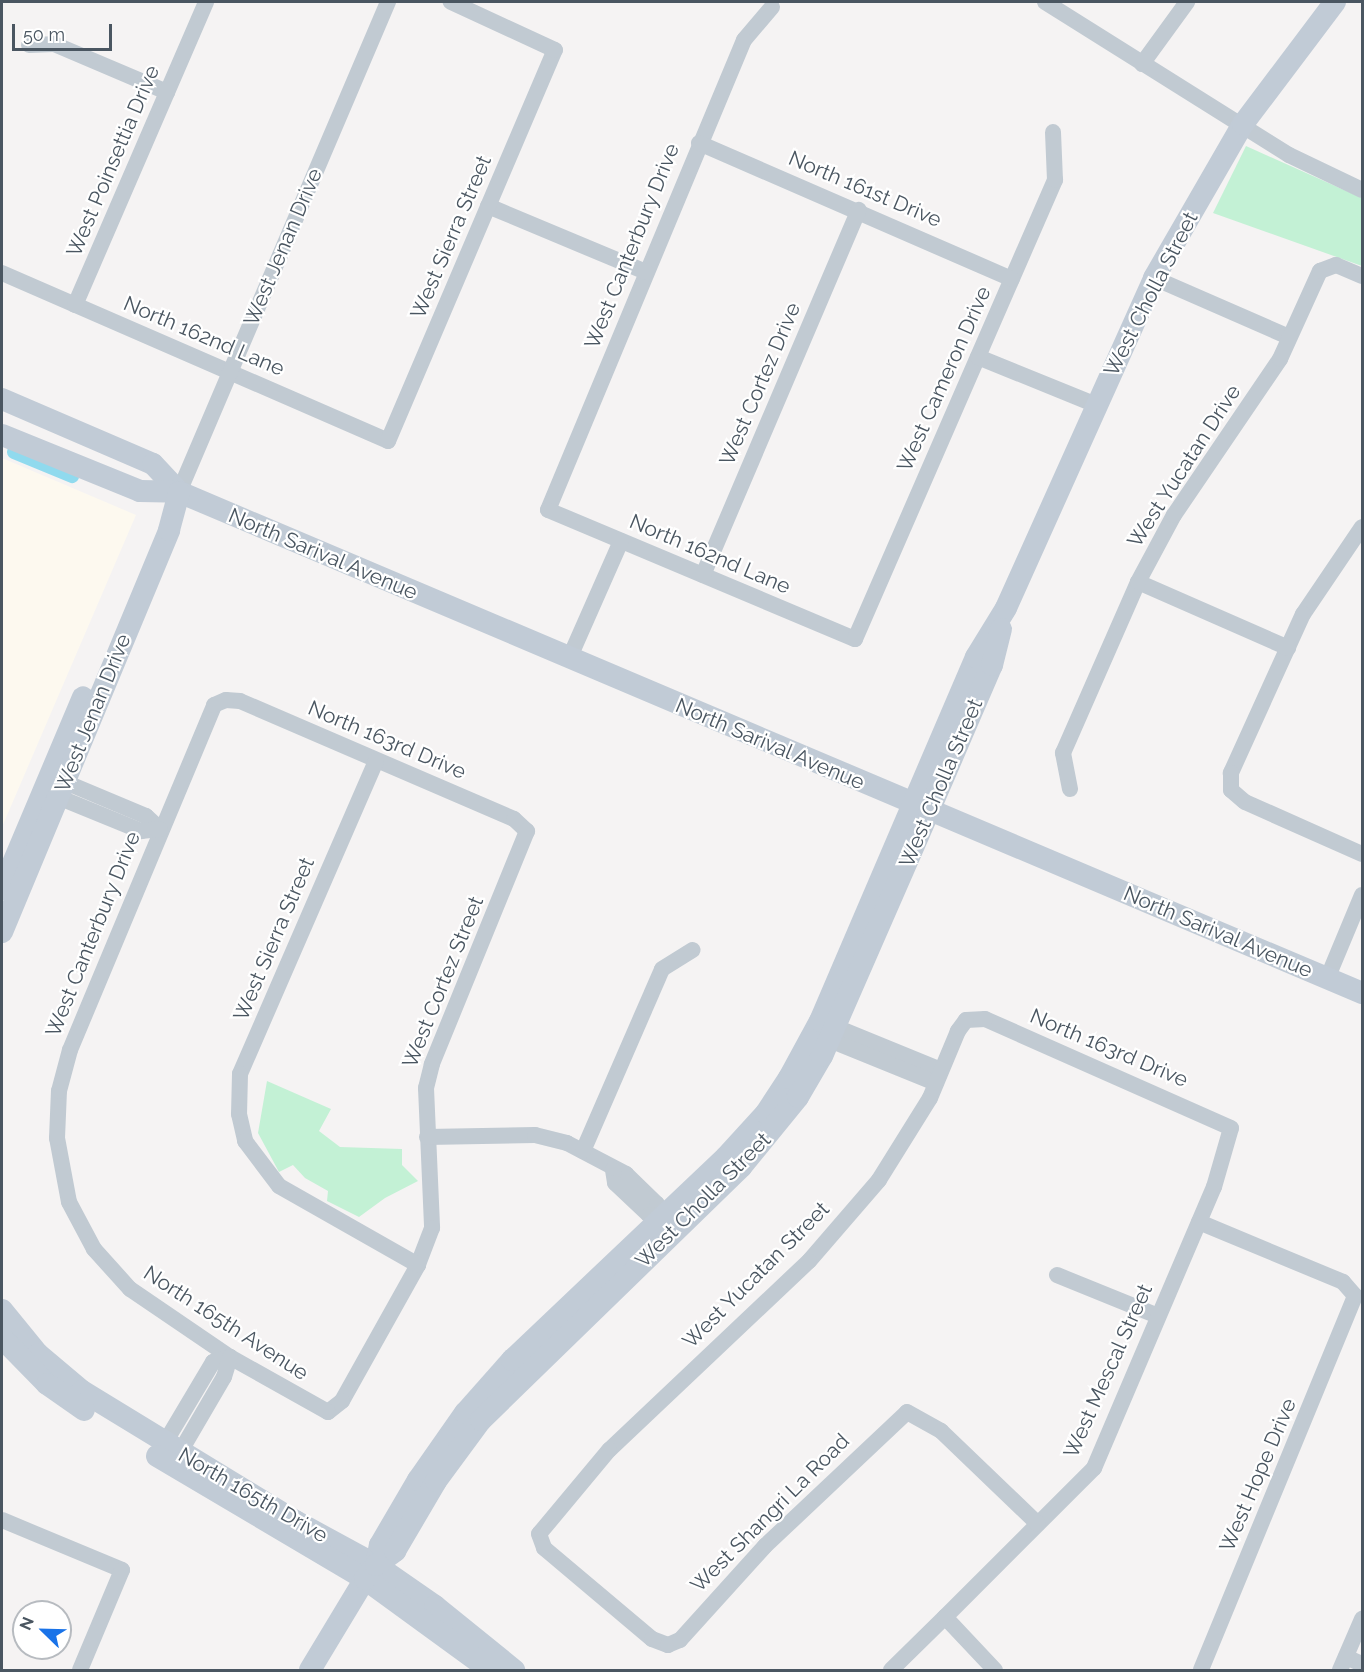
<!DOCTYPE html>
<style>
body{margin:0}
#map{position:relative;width:1364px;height:1672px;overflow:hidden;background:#f5f3f3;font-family:Raleway,sans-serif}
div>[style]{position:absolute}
.commercial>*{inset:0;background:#fdf9ef}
.green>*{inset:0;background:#c3f1d5}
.canal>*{height:14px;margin:-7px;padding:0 7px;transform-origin:7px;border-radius:7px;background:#90daee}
.street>*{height:16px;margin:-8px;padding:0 8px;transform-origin:8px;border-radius:8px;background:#c1cad2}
.secondary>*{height:22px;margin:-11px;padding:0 11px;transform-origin:11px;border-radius:11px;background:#c1cbd6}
span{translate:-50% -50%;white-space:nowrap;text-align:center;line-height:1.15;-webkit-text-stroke:4.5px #fff;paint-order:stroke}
.street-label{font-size:21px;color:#4a5661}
.frame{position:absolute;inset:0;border:3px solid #4a5661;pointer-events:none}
.north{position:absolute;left:12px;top:1600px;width:60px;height:60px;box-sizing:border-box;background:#fff;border:2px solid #b7bbc0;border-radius:50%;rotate:293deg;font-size:16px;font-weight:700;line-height:24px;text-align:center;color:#4a5661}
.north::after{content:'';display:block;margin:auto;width:21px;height:27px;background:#1a73e8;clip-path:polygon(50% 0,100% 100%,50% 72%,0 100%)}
.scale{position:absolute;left:12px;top:24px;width:100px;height:27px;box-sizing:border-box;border:3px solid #4a5661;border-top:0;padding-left:8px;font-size:18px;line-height:21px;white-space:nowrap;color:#4a5661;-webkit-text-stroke:4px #fff;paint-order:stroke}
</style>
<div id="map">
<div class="commercial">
<div style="clip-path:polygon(2px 458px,136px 515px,2px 827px)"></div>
</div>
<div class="green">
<div style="clip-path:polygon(1246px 146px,1362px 198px,1362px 266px,1213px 213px)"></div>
<div style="clip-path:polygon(267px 1081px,331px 1109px,319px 1131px,340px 1147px,402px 1149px,402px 1165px,418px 1181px,385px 1198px,359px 1217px,327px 1201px,328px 1191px,305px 1178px,293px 1165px,279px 1172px,258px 1133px)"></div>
</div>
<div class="canal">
<div style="left:14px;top:452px;width:63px;rotate:22.5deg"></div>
</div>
<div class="street">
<div style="left:1045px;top:2px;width:288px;rotate:32.1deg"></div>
<div style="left:1289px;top:155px;width:81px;rotate:25.6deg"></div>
<div style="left:772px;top:7px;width:43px;rotate:130.3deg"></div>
<div style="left:744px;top:40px;width:509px;rotate:112.64deg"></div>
<div style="left:548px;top:510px;width:333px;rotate:22.8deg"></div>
<div style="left:855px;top:639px;width:501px;rotate:-66.46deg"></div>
<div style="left:1055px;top:180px;width:48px;rotate:-92.4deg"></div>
<div style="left:29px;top:45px;width:25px;rotate:-2deg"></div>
<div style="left:54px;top:44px;width:123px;rotate:23deg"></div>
<div style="left:1142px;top:64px;width:77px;rotate:-54deg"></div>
<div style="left:699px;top:143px;width:341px;rotate:23.5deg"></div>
<div style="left:488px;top:206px;width:171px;rotate:22.7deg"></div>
<div style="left:2px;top:273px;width:421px;rotate:23.5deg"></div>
<div style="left:388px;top:441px;width:425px;rotate:-66.9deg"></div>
<div style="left:555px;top:50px;width:115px;rotate:-155.2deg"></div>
<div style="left:1154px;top:278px;width:147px;rotate:23.6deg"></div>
<div style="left:75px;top:305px;width:330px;rotate:-66.6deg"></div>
<div style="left:978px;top:357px;width:127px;rotate:22.1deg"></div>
<div style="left:179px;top:492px;width:533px;rotate:-66.9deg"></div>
<div style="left:1362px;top:527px;width:105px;rotate:124.1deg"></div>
<div style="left:1303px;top:614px;width:175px;rotate:114.4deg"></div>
<div style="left:1231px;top:773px;width:17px;rotate:90deg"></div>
<div style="left:1231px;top:790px;width:18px;rotate:41deg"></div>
<div style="left:1245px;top:802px;width:128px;rotate:24deg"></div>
<div style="left:703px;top:575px;width:397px;rotate:-66.9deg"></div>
<div style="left:1138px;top:582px;width:164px;rotate:23.7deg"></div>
<div style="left:569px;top:659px;width:129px;rotate:-66.2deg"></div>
<div style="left:226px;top:700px;width:14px;rotate:4deg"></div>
<div style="left:240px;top:701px;width:298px;rotate:23.3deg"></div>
<div style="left:514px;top:819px;width:18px;rotate:43deg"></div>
<div style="left:527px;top:831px;width:252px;rotate:112.2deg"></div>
<div style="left:432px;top:1064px;width:25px;rotate:104deg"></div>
<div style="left:426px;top:1088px;width:140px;rotate:87.5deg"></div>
<div style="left:432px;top:1228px;width:40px;rotate:111deg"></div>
<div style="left:418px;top:1265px;width:156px;rotate:119.2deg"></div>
<div style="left:342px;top:1401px;width:18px;rotate:142deg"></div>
<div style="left:328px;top:1412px;width:112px;rotate:-150.7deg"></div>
<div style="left:230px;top:1357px;width:121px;rotate:-145.8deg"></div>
<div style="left:130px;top:1289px;width:54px;rotate:-132deg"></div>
<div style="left:94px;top:1249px;width:53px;rotate:-118deg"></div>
<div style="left:69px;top:1202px;width:65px;rotate:-100.6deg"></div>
<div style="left:57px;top:1138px;width:47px;rotate:-87.6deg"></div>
<div style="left:59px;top:1091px;width:42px;rotate:-75deg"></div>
<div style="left:70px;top:1050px;width:374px;rotate:-67.3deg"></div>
<div style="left:214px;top:705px;width:13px;rotate:-23deg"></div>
<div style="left:376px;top:761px;width:341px;rotate:113.5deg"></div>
<div style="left:240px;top:1074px;width:40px;rotate:91.4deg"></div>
<div style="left:239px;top:1114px;width:28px;rotate:77deg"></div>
<div style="left:245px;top:1141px;width:56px;rotate:52.9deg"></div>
<div style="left:279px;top:1186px;width:160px;rotate:29.6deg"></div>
<div style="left:53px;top:783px;width:12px;rotate:-5deg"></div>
<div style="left:65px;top:782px;width:88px;rotate:22.8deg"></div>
<div style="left:146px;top:816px;width:19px;rotate:43deg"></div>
<div style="left:51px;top:789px;width:11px;rotate:49deg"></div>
<div style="left:58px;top:797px;width:90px;rotate:22.3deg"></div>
<div style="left:141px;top:831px;width:19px;rotate:-6deg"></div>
<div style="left:1070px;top:789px;width:37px;rotate:-101deg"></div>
<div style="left:1063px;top:753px;width:187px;rotate:-66.3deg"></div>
<div style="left:1138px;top:582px;width:76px;rotate:-61.8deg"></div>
<div style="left:1174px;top:515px;width:189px;rotate:-55.8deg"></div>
<div style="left:1280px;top:359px;width:97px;rotate:-65.6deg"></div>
<div style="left:1320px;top:271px;width:17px;rotate:-21deg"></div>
<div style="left:1336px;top:265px;width:28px;rotate:23deg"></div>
<div style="left:1327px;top:979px;width:91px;rotate:-67.4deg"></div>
<div style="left:826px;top:1023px;width:124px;rotate:22.2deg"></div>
<div style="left:820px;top:1036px;width:125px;rotate:22.1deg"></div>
<div style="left:427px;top:1137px;width:108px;rotate:-1.1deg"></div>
<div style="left:535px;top:1135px;width:33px;rotate:14deg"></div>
<div style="left:567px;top:1143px;width:67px;rotate:27.7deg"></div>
<div style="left:626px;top:1174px;width:43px;rotate:44.1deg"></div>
<div style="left:657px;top:1204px;width:24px;rotate:60deg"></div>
<div style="left:583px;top:1151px;width:198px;rotate:-66.5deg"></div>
<div style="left:662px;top:969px;width:36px;rotate:-32deg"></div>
<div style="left:613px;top:1170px;width:13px;rotate:81deg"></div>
<div style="left:615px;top:1183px;width:47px;rotate:43.3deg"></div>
<div style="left:649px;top:1215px;width:13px;rotate:9deg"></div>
<div style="left:1199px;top:1222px;width:156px;rotate:22.6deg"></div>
<div style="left:1343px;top:1282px;width:18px;rotate:49deg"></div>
<div style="left:1355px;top:1296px;width:404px;rotate:112.4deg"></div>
<div style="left:1057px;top:1275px;width:109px;rotate:22.1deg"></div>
<div style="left:160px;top:1451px;width:104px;rotate:-59.2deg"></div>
<div style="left:213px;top:1362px;width:18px;rotate:-16deg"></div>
<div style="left:176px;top:1459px;width:95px;rotate:-59.7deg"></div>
<div style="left:224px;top:1377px;width:21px;rotate:-73deg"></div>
<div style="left:2px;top:1520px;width:130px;rotate:22.6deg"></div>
<div style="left:122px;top:1570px;width:108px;rotate:112.8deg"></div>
<div style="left:945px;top:1617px;width:73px;rotate:46.7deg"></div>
<div style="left:1346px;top:1657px;width:17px;rotate:24deg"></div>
<div style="left:891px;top:1670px;width:76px;rotate:-44.5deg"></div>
<div style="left:945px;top:1617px;width:211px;rotate:-45deg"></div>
<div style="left:1094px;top:1468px;width:306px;rotate:-66.9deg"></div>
<div style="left:1214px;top:1187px;width:61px;rotate:-73.9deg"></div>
<div style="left:1231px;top:1128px;width:269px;rotate:-156.1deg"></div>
<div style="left:985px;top:1019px;width:19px;rotate:177deg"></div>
<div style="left:966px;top:1020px;width:14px;rotate:126deg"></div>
<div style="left:958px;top:1031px;width:73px;rotate:112.7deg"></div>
<div style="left:930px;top:1098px;width:97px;rotate:121.9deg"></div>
<div style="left:879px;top:1180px;width:107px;rotate:130.8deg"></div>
<div style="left:809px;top:1261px;width:275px;rotate:136.6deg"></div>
<div style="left:609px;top:1450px;width:109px;rotate:129.8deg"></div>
<div style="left:539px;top:1534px;width:15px;rotate:70deg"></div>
<div style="left:544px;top:1548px;width:141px;rotate:40.1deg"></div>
<div style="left:652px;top:1639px;width:17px;rotate:21deg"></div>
<div style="left:668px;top:1645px;width:13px;rotate:-23deg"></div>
<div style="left:680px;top:1640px;width:127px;rotate:-47.9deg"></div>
<div style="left:765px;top:1546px;width:195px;rotate:-43.3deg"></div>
<div style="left:907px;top:1412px;width:39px;rotate:29deg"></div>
<div style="left:941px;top:1431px;width:134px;rotate:43.8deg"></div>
<div style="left:1340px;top:1670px;width:56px;rotate:-66.7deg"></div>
</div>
<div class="secondary">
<div style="left:2px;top:399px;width:164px;rotate:23.3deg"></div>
<div style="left:153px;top:464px;width:38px;rotate:47deg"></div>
<div style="left:2px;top:435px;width:149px;rotate:22.1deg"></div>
<div style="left:140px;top:491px;width:39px;rotate:1deg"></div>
<div style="left:179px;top:492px;width:1285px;rotate:22.95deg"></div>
<div style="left:2px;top:889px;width:208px;rotate:-67.1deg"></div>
<div style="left:2px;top:932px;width:435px;rotate:-67.4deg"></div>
<div style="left:169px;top:530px;width:39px;rotate:-75deg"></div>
<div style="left:2px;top:1310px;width:57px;rotate:50.7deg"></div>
<div style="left:38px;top:1354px;width:57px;rotate:40.1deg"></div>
<div style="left:82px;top:1391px;width:250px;rotate:31.4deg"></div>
<div style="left:295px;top:1521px;width:92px;rotate:28.5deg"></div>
<div style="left:376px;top:1565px;width:72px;rotate:34.8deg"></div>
<div style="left:435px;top:1606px;width:102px;rotate:39deg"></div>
<div style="left:2px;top:1338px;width:64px;rotate:45.6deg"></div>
<div style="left:47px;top:1384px;width:45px;rotate:35.1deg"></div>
<div style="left:157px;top:1456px;width:242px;rotate:30.6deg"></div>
<div style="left:365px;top:1579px;width:155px;rotate:36.1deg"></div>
<div style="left:376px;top:1565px;width:20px;rotate:-79deg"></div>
<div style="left:380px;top:1545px;width:75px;rotate:-59.7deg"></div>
<div style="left:418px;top:1480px;width:82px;rotate:-55deg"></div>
<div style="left:465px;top:1413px;width:71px;rotate:-48.4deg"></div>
<div style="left:512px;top:1360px;width:295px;rotate:-43.5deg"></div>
<div style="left:726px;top:1157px;width:59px;rotate:-47.7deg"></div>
<div style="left:766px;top:1113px;width:42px;rotate:-56.7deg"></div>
<div style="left:789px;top:1078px;width:65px;rotate:-61.5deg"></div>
<div style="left:820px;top:1021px;width:396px;rotate:-66.8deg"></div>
<div style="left:976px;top:657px;width:57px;rotate:-58.5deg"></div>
<div style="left:1006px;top:608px;width:362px;rotate:-65.8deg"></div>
<div style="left:1154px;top:278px;width:178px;rotate:-60deg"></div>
<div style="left:1243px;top:124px;width:153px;rotate:-53deg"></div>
<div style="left:310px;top:1670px;width:106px;rotate:-58.9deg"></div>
<div style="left:365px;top:1579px;width:18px;rotate:-52deg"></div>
<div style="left:376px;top:1565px;width:24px;rotate:-36deg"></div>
<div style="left:395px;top:1551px;width:81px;rotate:-59.6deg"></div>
<div style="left:436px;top:1481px;width:76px;rotate:-53.6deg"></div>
<div style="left:481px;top:1420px;width:363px;rotate:-44.2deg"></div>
<div style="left:741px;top:1167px;width:90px;rotate:-50.8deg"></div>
<div style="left:798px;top:1097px;width:48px;rotate:-59.7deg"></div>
<div style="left:822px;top:1056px;width:267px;rotate:-66.4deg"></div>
<div style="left:929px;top:811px;width:159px;rotate:-66.7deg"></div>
<div style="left:992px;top:665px;width:37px;rotate:-76deg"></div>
</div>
<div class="street-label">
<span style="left:113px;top:161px;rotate:-67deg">West Poinsettia Drive</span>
<span style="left:865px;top:189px;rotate:23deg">North 161st Drive</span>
<span style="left:451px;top:237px;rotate:-67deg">West Sierra Street</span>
<span style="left:632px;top:246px;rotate:-68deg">West Canterbury Drive</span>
<span style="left:283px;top:247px;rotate:-67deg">West Jenan Drive</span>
<span style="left:1151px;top:294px;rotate:-63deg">West Cholla Street</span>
<span style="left:204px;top:336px;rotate:23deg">North 162nd Lane</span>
<span style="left:944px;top:379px;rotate:-66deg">West Cameron Drive</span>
<span style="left:760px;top:384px;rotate:-67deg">West Cortez Drive</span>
<span style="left:1184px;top:466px;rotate:-57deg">West Yucatan Drive</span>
<span style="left:323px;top:554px;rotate:23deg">North Sarival Avenue</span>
<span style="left:710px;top:554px;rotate:23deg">North 162nd Lane</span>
<span style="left:93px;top:713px;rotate:-68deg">West Jenan Drive</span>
<span style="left:387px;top:740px;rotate:23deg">North 163rd Drive</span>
<span style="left:770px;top:744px;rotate:23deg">North Sarival Avenue</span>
<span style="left:941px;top:783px;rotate:-67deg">West Cholla Street</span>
<span style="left:1218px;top:932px;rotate:23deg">North Sarival Avenue</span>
<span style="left:93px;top:934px;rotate:-68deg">West Canterbury Drive</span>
<span style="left:274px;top:939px;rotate:-67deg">West Sierra Street</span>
<span style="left:443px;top:982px;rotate:-68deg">West Cortez Street</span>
<span style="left:1109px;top:1048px;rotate:23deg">North 163rd Drive</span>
<span style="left:703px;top:1200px;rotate:-45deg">West Cholla Street</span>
<span style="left:756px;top:1275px;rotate:-45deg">West Yucatan Street</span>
<span style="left:226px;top:1323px;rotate:33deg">North 165th Avenue</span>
<span style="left:1108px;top:1371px;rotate:-66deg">West Mescal Street</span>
<span style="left:1258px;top:1475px;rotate:-67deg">West Hope Drive</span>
<span style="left:253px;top:1495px;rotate:30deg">North 165th Drive</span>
<span style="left:770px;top:1513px;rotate:-45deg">West Shangri La Road</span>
</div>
<div class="frame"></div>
<div class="north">N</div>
<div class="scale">50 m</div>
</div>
